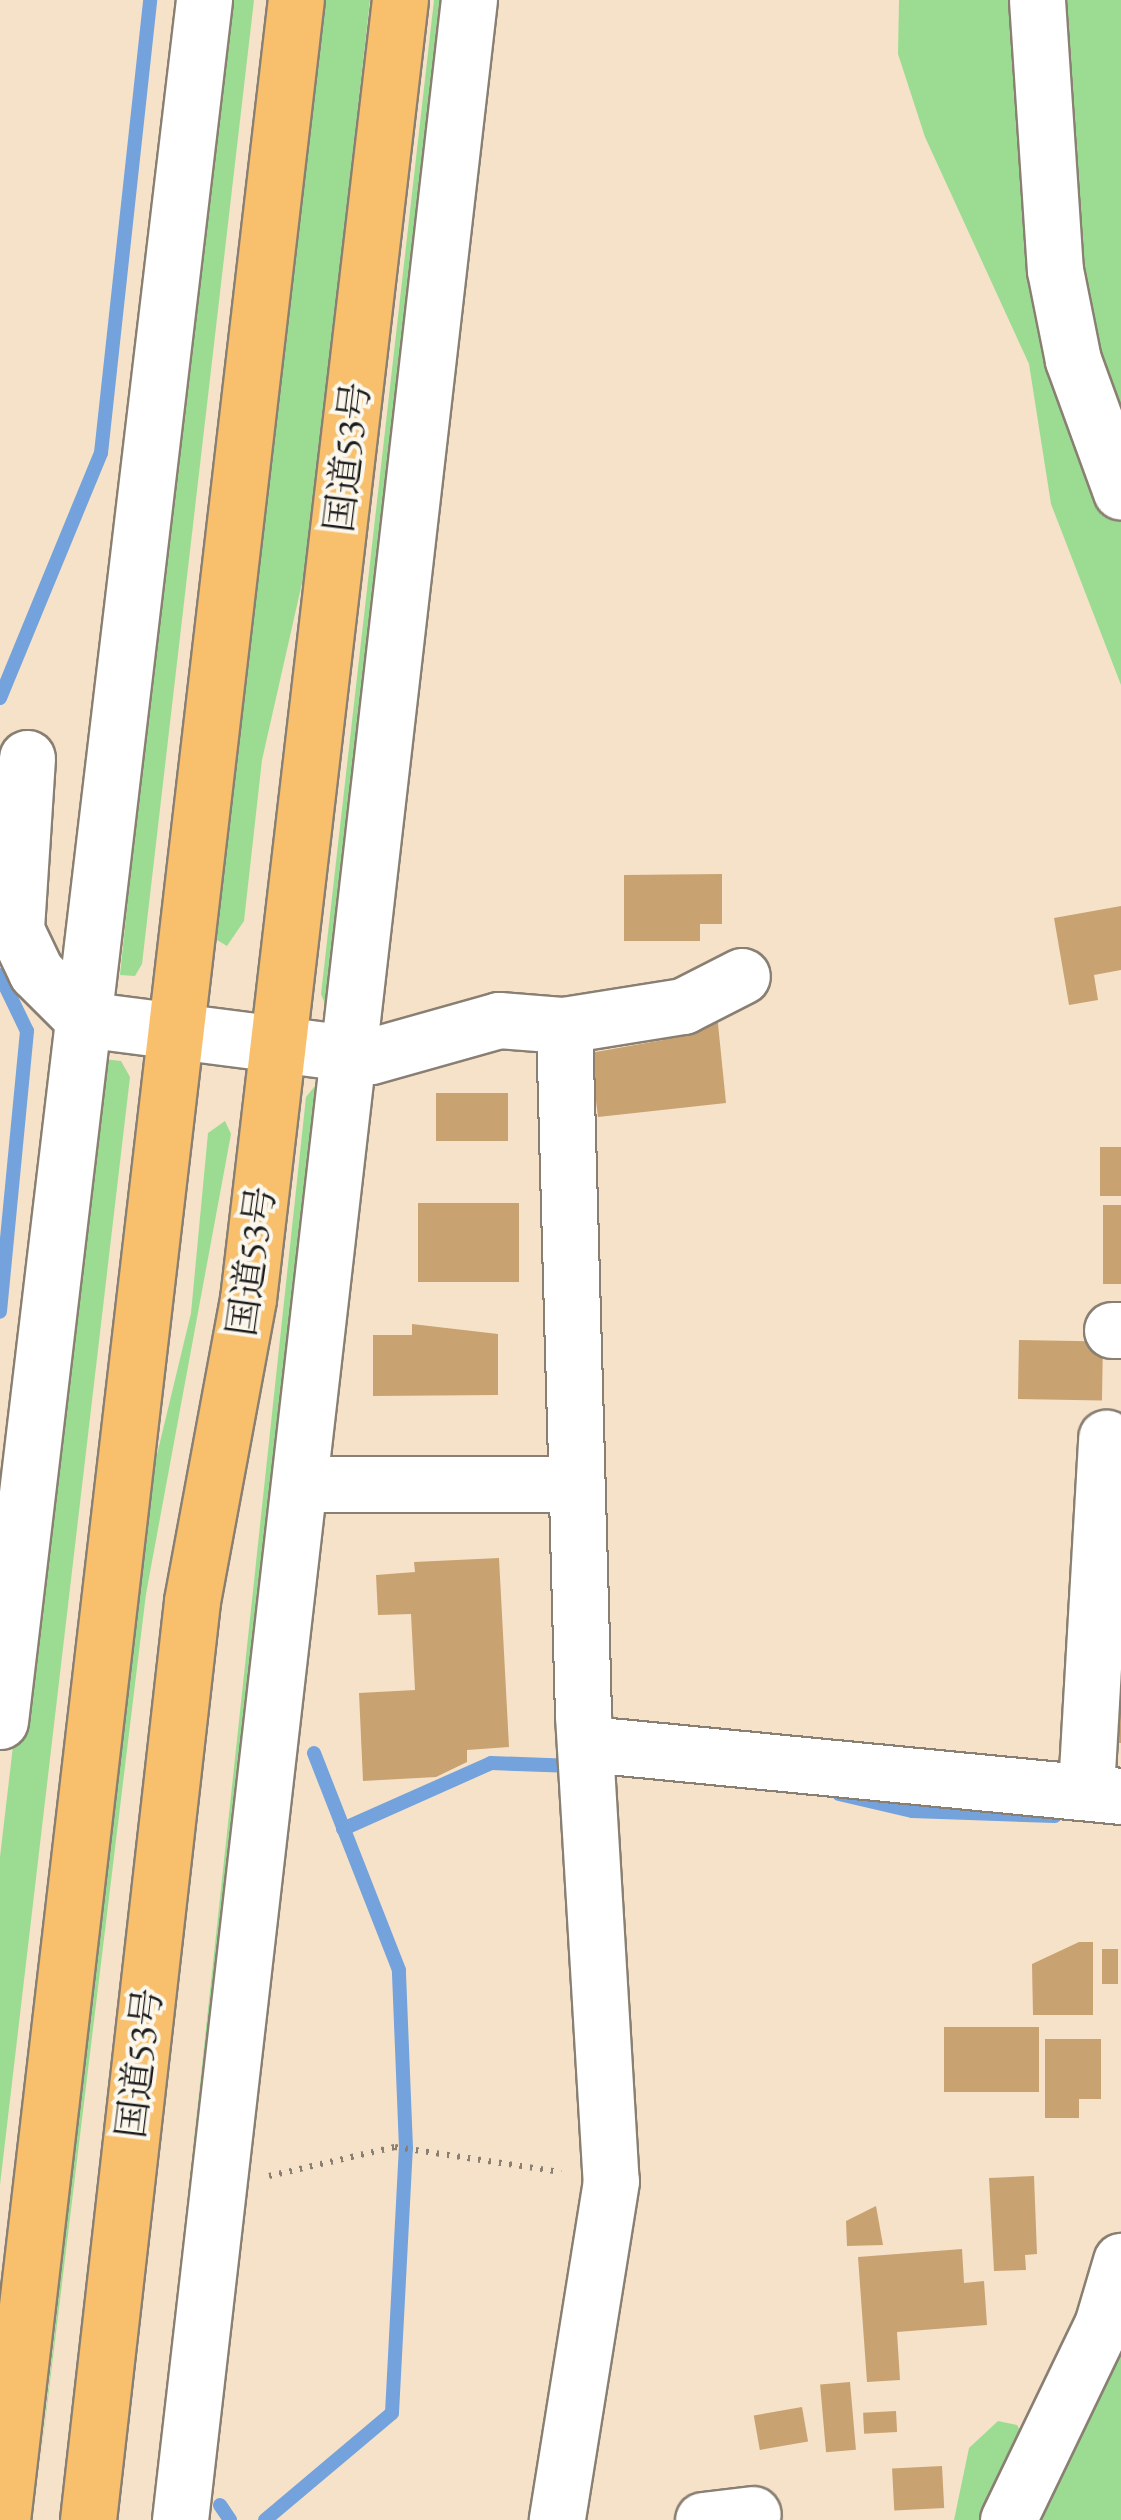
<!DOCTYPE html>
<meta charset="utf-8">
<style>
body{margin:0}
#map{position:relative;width:1121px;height:2520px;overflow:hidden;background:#f6e2c9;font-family:"EB Garamond","Noto Serif JP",serif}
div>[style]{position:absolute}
.green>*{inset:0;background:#9cdc92}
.stream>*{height:14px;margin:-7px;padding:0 7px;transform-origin:7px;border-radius:7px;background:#73a2dc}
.building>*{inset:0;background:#c9a271;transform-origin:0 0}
.path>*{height:6px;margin-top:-3px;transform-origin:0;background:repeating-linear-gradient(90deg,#897f72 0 2.5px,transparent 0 10.5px)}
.roads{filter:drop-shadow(2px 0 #897f72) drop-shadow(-2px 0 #897f72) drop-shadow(0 2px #897f72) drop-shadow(0 -2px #897f72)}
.minor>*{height:55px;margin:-27.5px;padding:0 27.5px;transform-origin:27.5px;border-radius:27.5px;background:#fff}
.highway>*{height:55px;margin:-27.5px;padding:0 27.5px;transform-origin:27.5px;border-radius:27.5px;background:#f8bf6c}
span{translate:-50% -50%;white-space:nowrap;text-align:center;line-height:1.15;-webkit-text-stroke:8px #fbf7ec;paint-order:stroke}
.street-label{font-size:38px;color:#1c1c1c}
</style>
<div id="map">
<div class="green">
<div style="clip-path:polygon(221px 0,254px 0,142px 964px,135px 976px,120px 975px)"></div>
<div style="clip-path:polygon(321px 0,370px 0,307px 561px,262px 760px,244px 921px,227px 946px,217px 940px,216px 917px)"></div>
<div style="clip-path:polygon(434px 0,456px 0,330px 1017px,321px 994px)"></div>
<div style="clip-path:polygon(899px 0,1025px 0,1062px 361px,1121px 521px,1121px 685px,1051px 504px,1029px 364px,925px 137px,898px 54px)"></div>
<div style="clip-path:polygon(1049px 0,1121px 0,1121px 461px,1081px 357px)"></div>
<div style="clip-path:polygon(103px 1059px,121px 1061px,130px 1077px,0 2185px,0 1857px,92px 1071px)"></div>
<div style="clip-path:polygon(323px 1076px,156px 2494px,306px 1097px)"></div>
<div style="clip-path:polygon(225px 1121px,231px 1134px,146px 1594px,40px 2464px,148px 1492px,191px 1313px,208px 1133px)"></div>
<div style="clip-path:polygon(1121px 2297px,1121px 2520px,1029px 2520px)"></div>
<div style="clip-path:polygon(998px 2421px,1017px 2425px,1027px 2443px,991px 2520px,954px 2520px,969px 2448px)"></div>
</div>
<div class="stream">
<div style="left:0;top:698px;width:265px;rotate:-67.6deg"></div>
<div style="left:101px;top:453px;width:456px;rotate:-83.8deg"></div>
<div style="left:0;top:975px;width:62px;rotate:64.3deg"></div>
<div style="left:27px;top:1031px;width:282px;rotate:95.5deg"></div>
<div style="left:839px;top:1794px;width:75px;rotate:13.1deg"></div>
<div style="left:912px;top:1811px;width:143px;rotate:2deg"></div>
<div style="left:343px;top:1829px;width:162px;rotate:-24deg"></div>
<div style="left:491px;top:1763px;width:83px;rotate:2.1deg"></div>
<div style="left:220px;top:2505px;width:18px;rotate:56deg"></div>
<div style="left:265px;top:2520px;width:166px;rotate:-40.1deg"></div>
<div style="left:392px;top:2413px;width:265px;rotate:-87deg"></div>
<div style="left:406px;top:2148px;width:178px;rotate:-92.3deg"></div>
<div style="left:399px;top:1970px;width:233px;rotate:-111.4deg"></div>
</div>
<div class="building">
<div style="clip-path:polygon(722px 874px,722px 924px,700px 924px,700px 941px,624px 941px,624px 875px)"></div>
<div style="clip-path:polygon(1121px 906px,1121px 970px,1094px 975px,1098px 1000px,1069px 1005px,1054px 918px)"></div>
<div style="clip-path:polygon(717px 1014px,726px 1103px,598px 1117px,590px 1053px,663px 1040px,662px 1027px)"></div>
<div style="left:436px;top:1093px;width:72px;height:48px"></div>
<div style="left:1100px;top:1147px;width:21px;height:49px"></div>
<div style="left:519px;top:1203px;width:79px;height:101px;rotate:90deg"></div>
<div style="left:1103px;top:1205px;width:18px;height:79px"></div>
<div style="clip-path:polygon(412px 1324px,498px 1334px,498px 1395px,373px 1396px,373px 1335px,412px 1335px)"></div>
<div style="left:1019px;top:1340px;width:84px;height:59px;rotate:1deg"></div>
<div style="clip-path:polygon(499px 1558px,509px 1747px,467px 1750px,467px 1762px,436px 1777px,363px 1781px,359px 1693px,415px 1690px,411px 1614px,378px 1615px,376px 1575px,415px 1572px,414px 1562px)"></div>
<div style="clip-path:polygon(1108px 1685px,1121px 1685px,1121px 1743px,1104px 1742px)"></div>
<div style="clip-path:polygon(1079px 1942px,1093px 1942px,1093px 2015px,1033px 2015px,1032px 1964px)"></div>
<div style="left:1102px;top:1949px;width:16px;height:35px"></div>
<div style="left:944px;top:2027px;width:95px;height:65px"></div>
<div style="clip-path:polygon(1045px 2039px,1101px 2039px,1101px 2099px,1079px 2099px,1079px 2118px,1045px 2118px)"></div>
<div style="clip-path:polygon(1034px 2176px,1037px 2254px,1025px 2255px,1026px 2270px,994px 2271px,989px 2178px)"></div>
<div style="clip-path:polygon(876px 2206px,883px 2245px,847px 2246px,846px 2221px)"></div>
<div style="clip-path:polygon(962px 2249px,964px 2283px,984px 2281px,987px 2325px,897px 2332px,900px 2380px,867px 2382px,858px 2257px)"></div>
<div style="left:850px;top:2382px;width:68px;height:30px;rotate:85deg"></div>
<div style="left:802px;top:2407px;width:35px;height:49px;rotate:80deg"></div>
<div style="left:896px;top:2411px;width:21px;height:33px;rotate:87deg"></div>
<div style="left:942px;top:2466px;width:42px;height:50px;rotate:87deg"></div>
</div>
<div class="path">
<div style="left:269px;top:2176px;width:129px;rotate:-13deg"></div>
<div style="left:395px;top:2147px;width:168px;rotate:8.6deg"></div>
</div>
<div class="roads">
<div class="minor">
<div style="left:1037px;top:0;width:271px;rotate:86.2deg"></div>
<div style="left:1055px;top:270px;width:92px;rotate:78.7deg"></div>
<div style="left:1073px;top:360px;width:140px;rotate:70deg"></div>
<div style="left:27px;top:758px;width:172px;rotate:93.7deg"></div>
<div style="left:16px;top:930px;width:47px;rotate:64.5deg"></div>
<div style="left:36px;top:972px;width:66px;rotate:45deg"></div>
<div style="left:83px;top:1019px;width:290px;rotate:7.3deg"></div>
<div style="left:371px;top:1056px;width:133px;rotate:-15.7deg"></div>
<div style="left:499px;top:1020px;width:65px;rotate:4.4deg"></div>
<div style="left:564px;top:1025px;width:690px;rotate:88.42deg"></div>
<div style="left:583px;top:1715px;width:467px;rotate:86.6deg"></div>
<div style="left:611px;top:2181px;width:343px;rotate:99.1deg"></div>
<div style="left:564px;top:1025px;width:121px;rotate:-9.1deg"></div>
<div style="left:683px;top:1006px;width:66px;rotate:-27deg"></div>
<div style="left:1112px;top:1330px;width:9px"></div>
<div style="left:301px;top:1484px;width:272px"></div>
<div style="left:0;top:1721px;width:1733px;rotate:-83.24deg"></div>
<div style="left:589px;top:1744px;width:535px;rotate:5.58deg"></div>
<div style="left:1086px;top:1789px;width:352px;rotate:-86.7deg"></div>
<div style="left:180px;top:2520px;width:2537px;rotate:-83.46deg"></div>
<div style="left:703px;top:2520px;width:50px;rotate:-6.8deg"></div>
<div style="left:1008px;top:2520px;width:216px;rotate:-64.3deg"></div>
<div style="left:1102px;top:2325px;width:67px;rotate:-73.5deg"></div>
</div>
<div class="highway">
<div style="left:2px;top:2520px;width:2537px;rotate:-83.35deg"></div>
<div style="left:88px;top:2520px;width:925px;rotate:-83.54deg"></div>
<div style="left:192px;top:1601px;width:307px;rotate:-79.5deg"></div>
<div style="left:248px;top:1299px;width:1308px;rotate:-83.33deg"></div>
</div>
</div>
<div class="street-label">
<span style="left:347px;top:457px;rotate:-83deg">国道53号</span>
<span style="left:251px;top:1261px;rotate:-82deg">国道53号</span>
<span style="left:139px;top:2063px;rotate:-83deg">国道53号</span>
</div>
</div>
